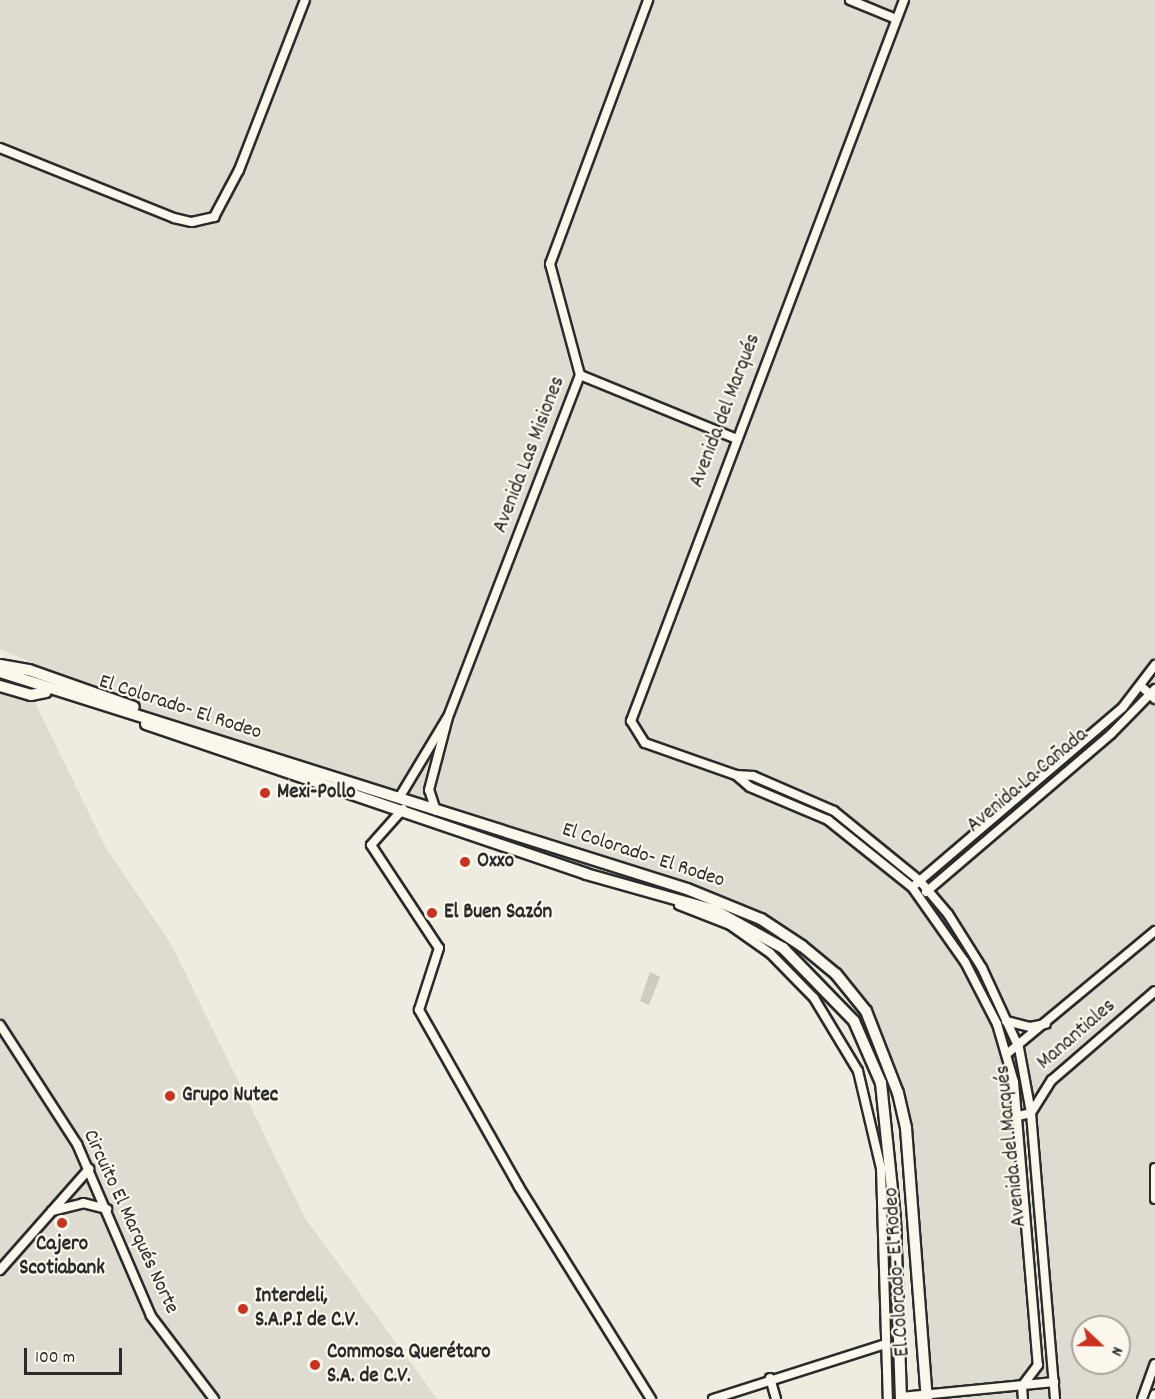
<!DOCTYPE html>
<meta charset="utf-8">
<style>
body{margin:0}
#map{position:relative;width:1155px;height:1399px;overflow:hidden;background:#eeebe0;font-family:Dekko,sans-serif}
div>[style]{position:absolute}
.built>*{inset:0;background:#dedbd1}
.green>*{inset:0;background:#cecbc2}
.roads{filter:drop-shadow(2px 0 #2b2b2b) drop-shadow(-2px 0 #2b2b2b) drop-shadow(0 2px #2b2b2b) drop-shadow(0 -2px #2b2b2b)}
.minor>*{height:8px;margin:-4px;padding:0 4px;transform-origin:4px;border-radius:4px;background:#fbf7ec}
.secondary>*{height:10px;margin:-5px;padding:0 5px;transform-origin:5px;border-radius:5px;background:#fbf7ec}
.dots>*{width:16px;height:16px;translate:-50% -50%;box-sizing:border-box;border:3px solid #fbf7ec;border-radius:50%}
span{translate:-50% -50%;white-space:nowrap;text-align:center;line-height:1.15;-webkit-text-stroke:4.5px #fbf7ec;paint-order:stroke}
.street-label{font-size:21px;color:#2b2b2b}
.poi-label{font-size:21px;color:#2b2b2b;font-weight:700}
.left{translate:0 -50%;text-align:left}
.north{position:absolute;left:1071px;top:1315px;width:60px;height:60px;box-sizing:border-box;background:#fbf7ec;border:2px solid #a8a59f;border-radius:50%;rotate:112deg;font-size:16px;font-weight:700;line-height:24px;text-align:center;color:#2b2b2b}
.north::after{content:'';display:block;margin:auto;width:21px;height:27px;background:#c8321e;clip-path:polygon(50% 0,100% 100%,50% 72%,0 100%)}
.scale{position:absolute;left:24px;top:1348px;width:98px;height:27px;box-sizing:border-box;border:3px solid #2b2b2b;border-top:0;padding-left:8px;font-size:18px;line-height:21px;white-space:nowrap;color:#2b2b2b;-webkit-text-stroke:4px #fbf7ec;paint-order:stroke}
</style>
<div id="map">
<div class="built">
<div style="clip-path:polygon(evenodd,0 0,1155px 0,1155px 1399px,927px 1399px,898px 1093px,866px 1011px,836px 974px,761px 919px,687px 889px,190px 730px,0 649px,0 0,1083px 1327px,1119px 1327px,1119px 1363px,1083px 1363px,1083px 1327px)"></div>
<div style="clip-path:polygon(0 692px,35px 703px,106px 848px,171px 944px,305px 1218px,437px 1399px,0 1399px)"></div>
</div>
<div class="green">
<div style="clip-path:polygon(650px 972px,660px 977px,649px 1005px,640px 1001px)"></div>
</div>
<div class="roads">
<div class="minor">
<div style="left:850px;top:0;width:50px;rotate:22.4deg"></div>
<div style="left:904px;top:0;width:771px;rotate:110.74deg"></div>
<div style="left:631px;top:721px;width:26px;rotate:58deg"></div>
<div style="left:645px;top:743px;width:96px;rotate:19.4deg"></div>
<div style="left:736px;top:775px;width:17px;rotate:3deg"></div>
<div style="left:753px;top:776px;width:88px;rotate:23.4deg"></div>
<div style="left:834px;top:811px;width:111px;rotate:39.1deg"></div>
<div style="left:920px;top:881px;width:43px;rotate:49.7deg"></div>
<div style="left:948px;top:914px;width:64px;rotate:57.8deg"></div>
<div style="left:982px;top:968px;width:88px;rotate:65.2deg"></div>
<div style="left:1019px;top:1048px;width:66px;rotate:79.5deg"></div>
<div style="left:1031px;top:1113px;width:287px;rotate:85.2deg"></div>
<div style="left:0;top:148px;width:188px;rotate:21.9deg"></div>
<div style="left:174px;top:218px;width:18px;rotate:13deg"></div>
<div style="left:192px;top:222px;width:23px;rotate:-13deg"></div>
<div style="left:214px;top:217px;width:53px;rotate:-62deg"></div>
<div style="left:239px;top:170px;width:182px;rotate:-68.8deg"></div>
<div style="left:580px;top:375px;width:166px;rotate:22.2deg"></div>
<div style="left:1141px;top:686px;width:19px;rotate:43deg"></div>
<div style="left:736px;top:775px;width:18px;rotate:41deg"></div>
<div style="left:750px;top:787px;width:85px;rotate:22.9deg"></div>
<div style="left:828px;top:820px;width:107px;rotate:38.6deg"></div>
<div style="left:912px;top:887px;width:92px;rotate:54.8deg"></div>
<div style="left:965px;top:962px;width:70px;rotate:62.7deg"></div>
<div style="left:997px;top:1024px;width:60px;rotate:73.7deg"></div>
<div style="left:1014px;top:1082px;width:284px;rotate:85.2deg"></div>
<div style="left:1038px;top:1365px;width:26px;rotate:127deg"></div>
<div style="left:1022px;top:1386px;width:13px;rotate:86deg"></div>
<div style="left:399px;top:798px;width:93px;rotate:-59deg"></div>
<div style="left:403px;top:809px;width:48px;rotate:131.6deg"></div>
<div style="left:371px;top:845px;width:123px;rotate:56.6deg"></div>
<div style="left:439px;top:948px;width:65px;rotate:107.9deg"></div>
<div style="left:419px;top:1010px;width:203px;rotate:60.5deg"></div>
<div style="left:519px;top:1187px;width:250px;rotate:58.1deg"></div>
<div style="left:436px;top:811px;width:22px;rotate:-108deg"></div>
<div style="left:429px;top:790px;width:75px;rotate:-75.4deg"></div>
<div style="left:448px;top:717px;width:367px;rotate:-68.9deg"></div>
<div style="left:580px;top:375px;width:115px;rotate:-105.1deg"></div>
<div style="left:550px;top:264px;width:282px;rotate:-69.6deg"></div>
<div style="left:916px;top:884px;width:272px;rotate:-40.5deg"></div>
<div style="left:1123px;top:707px;width:53px;rotate:-52.7deg"></div>
<div style="left:926px;top:892px;width:243px;rotate:-40.5deg"></div>
<div style="left:1111px;top:734px;width:63px;rotate:-45.6deg"></div>
<div style="left:679px;top:905px;width:55px;rotate:21.4deg"></div>
<div style="left:730px;top:925px;width:49px;rotate:35deg"></div>
<div style="left:770px;top:953px;width:63px;rotate:45.6deg"></div>
<div style="left:814px;top:998px;width:85px;rotate:58.9deg"></div>
<div style="left:858px;top:1071px;width:100px;rotate:76.7deg"></div>
<div style="left:881px;top:1168px;width:231px;rotate:88.3deg"></div>
<div style="left:1006px;top:1021px;width:25px;rotate:14deg"></div>
<div style="left:1030px;top:1027px;width:16px;rotate:-11deg"></div>
<div style="left:0;top:1025px;width:142px;rotate:57.1deg"></div>
<div style="left:77px;top:1144px;width:187px;rotate:66.7deg"></div>
<div style="left:151px;top:1316px;width:104px;rotate:52.8deg"></div>
<div style="left:1008px;top:1053px;width:191px;rotate:-39.7deg"></div>
<div style="left:1018px;top:1116px;width:13px;rotate:-13deg"></div>
<div style="left:1031px;top:1113px;width:39px;rotate:-58deg"></div>
<div style="left:1052px;top:1080px;width:136px;rotate:-40.8deg"></div>
<div style="left:1155px;top:1168px;width:31px;rotate:90deg"></div>
<div style="left:52px;top:1211px;width:32px;rotate:-14deg"></div>
<div style="left:83px;top:1203px;width:25px;rotate:14deg"></div>
<div style="left:0;top:1270px;width:135px;rotate:-48.6deg"></div>
<div style="left:770px;top:1378px;width:22px;rotate:74deg"></div>
<div style="left:901px;top:1397px;width:154px;rotate:-5.6deg"></div>
<div style="left:713px;top:1399px;width:181px;rotate:-17.7deg"></div>
<div style="left:1142px;top:1399px;width:37px;rotate:-70deg"></div>
<div style="left:1153px;top:1399px;width:5px;rotate:-68deg"></div>
</div>
<div class="secondary">
<div style="left:0;top:665px;width:29px;rotate:10deg"></div>
<div style="left:29px;top:670px;width:111px;rotate:19.4deg"></div>
<div style="left:0;top:672px;width:720px;rotate:17.53deg"></div>
<div style="left:687px;top:889px;width:80px;rotate:22.1deg"></div>
<div style="left:761px;top:919px;width:49px;rotate:33.4deg"></div>
<div style="left:802px;top:946px;width:44px;rotate:39.5deg"></div>
<div style="left:836px;top:974px;width:48px;rotate:51deg"></div>
<div style="left:866px;top:1011px;width:88px;rotate:68.7deg"></div>
<div style="left:898px;top:1093px;width:36px;rotate:77deg"></div>
<div style="left:906px;top:1128px;width:272px;rotate:85.6deg"></div>
<div style="left:0;top:686px;width:32px;rotate:16deg"></div>
<div style="left:31px;top:695px;width:15px;rotate:-11deg"></div>
<div style="left:146px;top:724px;width:465px;rotate:18.8deg"></div>
<div style="left:586px;top:874px;width:133px;rotate:15.7deg"></div>
<div style="left:714px;top:910px;width:79px;rotate:28.8deg"></div>
<div style="left:783px;top:948px;width:102px;rotate:45.8deg"></div>
<div style="left:854px;top:1021px;width:68px;rotate:66.5deg"></div>
<div style="left:881px;top:1083px;width:137px;rotate:84.1deg"></div>
<div style="left:895px;top:1219px;width:180px;rotate:88.1deg"></div>
</div>
</div>
<div class="dots">
<div style="left:265px;top:793px;background:#c8321e"></div>
<div style="left:465px;top:862px;background:#c8321e"></div>
<div style="left:432px;top:913px;background:#c8321e"></div>
<div style="left:170px;top:1096px;background:#c8321e"></div>
<div style="left:62px;top:1223px;background:#c8321e"></div>
<div style="left:243px;top:1309px;background:#c8321e"></div>
<div style="left:315px;top:1365px;background:#c8321e"></div>
</div>
<div class="street-label">
<span style="left:726px;top:411px;rotate:-69deg">Avenida del Marqués</span>
<span style="left:530px;top:455px;rotate:-69deg">Avenida Las Misiones</span>
<span style="left:180px;top:708px;rotate:18deg">El Colorado- El Rodeo</span>
<span style="left:1028px;top:781px;rotate:-40deg">Avenida La Cañada</span>
<span style="left:643px;top:856px;rotate:18deg">El Colorado- El Rodeo</span>
<span style="left:1077px;top:1035px;rotate:-41deg">Manantiales</span>
<span style="left:1012px;top:1146px;rotate:-96deg">Avenida del Marqués</span>
<span style="left:130px;top:1222px;rotate:65deg">Circuito El Marqués Norte</span>
<span style="left:898px;top:1272px;rotate:-94deg">El Colorado- El Rodeo</span>
</div>
<div class="poi-label">
<span class="left" style="left:277px;top:793px">Mexi-Pollo</span>
<span class="left" style="left:477px;top:862px">Oxxo</span>
<span class="left" style="left:444px;top:913px">El Buen Sazón</span>
<span class="left" style="left:182px;top:1096px">Grupo Nutec</span>
<span style="left:62px;top:1257px">Cajero<br>Scotiabank</span>
<span class="left" style="left:255px;top:1309px">Interdeli,<br>S.A.P.I de C.V.</span>
<span class="left" style="left:327px;top:1365px">Commosa Querétaro<br>S.A. de C.V.</span>
</div>
<div class="north">N</div>
<div class="scale">100 m</div>
</div>
